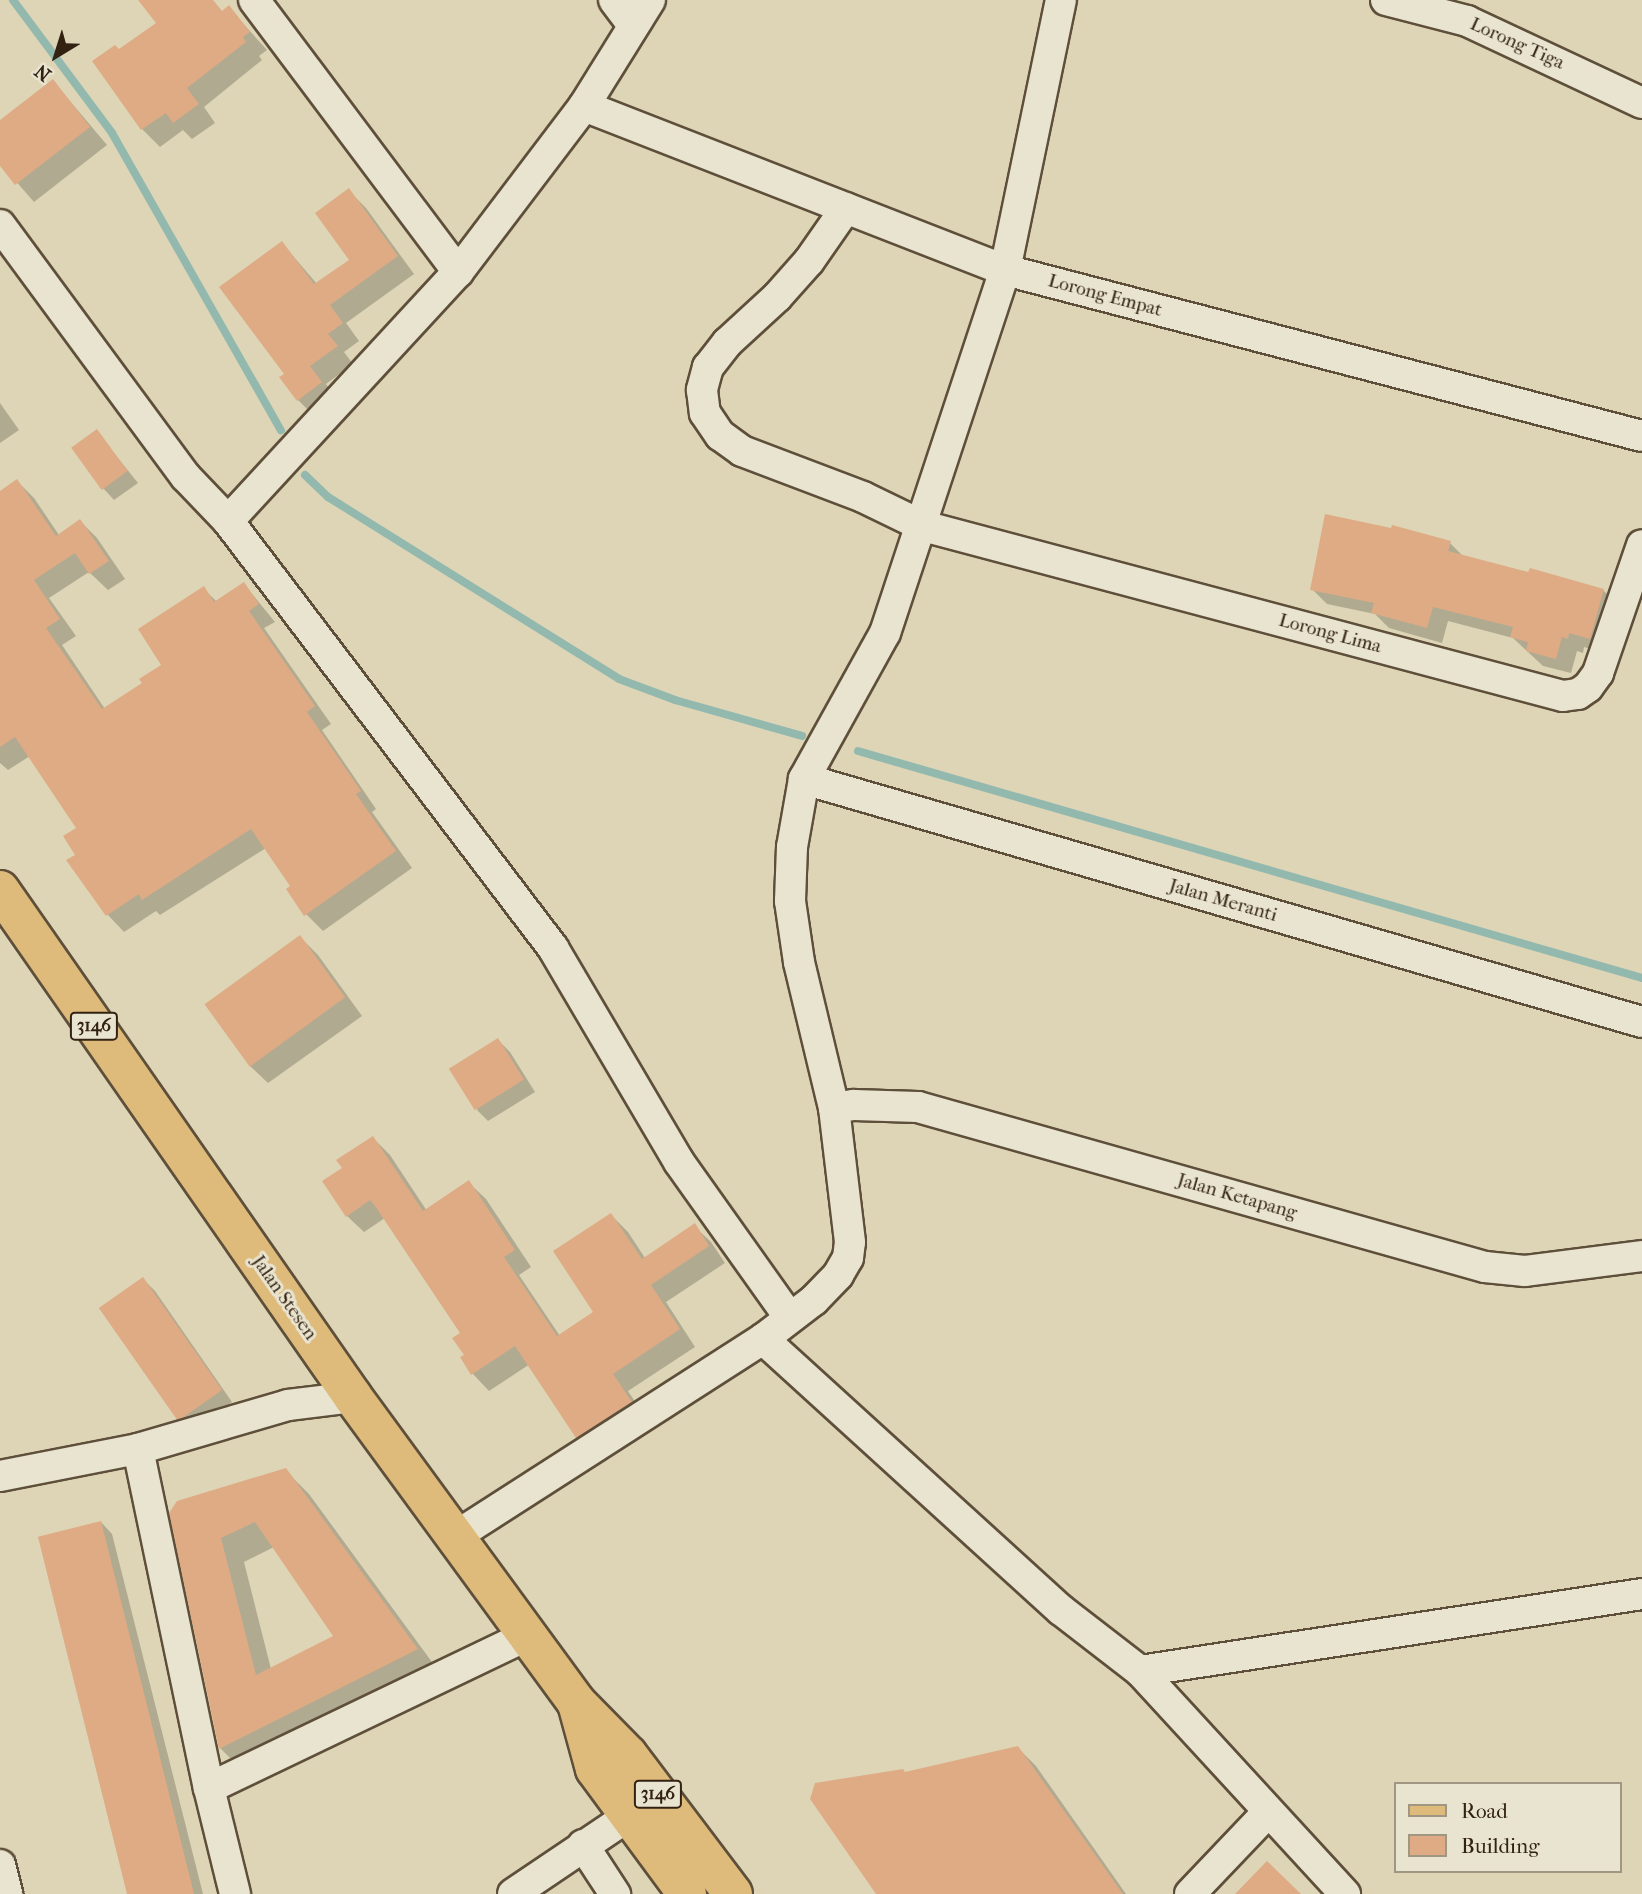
<!DOCTYPE html>
<style>
body{margin:0}
#map{position:relative;width:1642px;height:1894px;overflow:hidden;background:#ddd5b6;font-family:"IM FELL French Canon",serif}
div>[style]{position:absolute}
.shadow>*{inset:0;background:#0003}
.stream>*{height:8px;margin:-4px;padding:0 4px;transform-origin:4px;border-radius:4px;background:#93b9af}
.building>*{inset:0;background:#dfab85;transform-origin:0 0}
.roads{filter:drop-shadow(2px 0 #5e4f3a) drop-shadow(-2px 0 #5e4f3a) drop-shadow(0 2px #5e4f3a) drop-shadow(0 -2px #5e4f3a)}
.street>*{height:30px;margin:-15px;padding:0 15px;transform-origin:15px;border-radius:15px;background:#e9e4d0}
.primary>*{height:38px;margin:-19px;padding:0 19px;transform-origin:19px;border-radius:19px;background:#deba7b}
span{translate:-50% -50%;white-space:nowrap;text-align:center;line-height:1.15;-webkit-text-stroke:6px #e9e4d0;paint-order:stroke}
.shield-label span{padding:2px 5px;background:#e9e4d0;border:2px solid;border-radius:5px;-webkit-text-stroke-width:0}
.shield-label{font-size:18px;color:#321;font-weight:700}
.street-label{font-size:19px;color:#321}
.legend{position:absolute;left:1394px;top:1782px;width:228px;height:91px;box-sizing:border-box;background:#e9e4d0;border:2px solid #a09684;margin:0;padding:9px 12px;list-style:none;font-size:21px;color:#321}
.legend li{display:flex;align-items:center;gap:14px;height:35px}
.legend b{width:35px;border:2px solid #a09684}
.north{position:absolute;left:21px;top:21px;width:70px;height:70px;-webkit-text-stroke:5px #e9e4d0;paint-order:stroke;rotate:218deg;font-size:19px;font-weight:700;line-height:28px;text-align:center;color:#321}
.north::after{content:'';display:block;margin:auto;width:24px;height:32px;background:#321;clip-path:polygon(50% 0,100% 100%,50% 72%,0 100%)}
</style>
<div id="map">
<div class="shadow">
<div style="clip-path:polygon(157px 0,211px 0,223px 12px,229px 8px,267px 50px,259px 56px,262px 60px,204px 107px,215px 123px,192px 139px,183px 130px,160px 147px,142px 129px,119px 51px,159px 24px)"></div>
<div style="clip-path:polygon(53px 81px,107px 145px,34px 202px,0 163px,0 122px)"></div>
<div style="clip-path:polygon(349px 191px,366px 208px,414px 274px,346px 323px,359px 341px,344px 352px,353px 364px,326px 384px,338px 400px,315px 417px,298px 400px,286px 374px,282px 243px,317px 284px,352px 261px)"></div>
<div style="clip-path:polygon(0 403px,19px 430px,0 443px)"></div>
<div style="clip-path:polygon(97px 432px,138px 483px,114px 500px,103px 488px)"></div>
<div style="clip-path:polygon(17px 481px,34px 498px,59px 535px,80px 521px,97px 538px,125px 579px,108px 590px,89px 572px,49px 598px,76px 636px,62px 645px,105px 709px,144px 683px,163px 665px,203px 588px,217px 602px,244px 584px,275px 622px,264px 628px,331px 724px,322px 730px,376px 809px,372px 812px,412px 868px,323px 931px,306px 914px,292px 887px,266px 848px,160px 915px,156px 911px,124px 932px,108px 915px,69px 861px,77px 855px,78px 829px,30px 756px,8px 770px,0 763px,0 493px)"></div>
<div style="clip-path:polygon(1450px 543px,1464px 557px,1603px 590px,1618px 605px,1605px 653px,1584px 647px,1583px 653px,1577px 651px,1571px 673px,1543px 666px,1513px 638px,1448px 621px,1442px 643px,1389px 628px,1375px 614px,1327px 604px,1312px 589px)"></div>
<div style="clip-path:polygon(300px 937px,318px 955px,362px 1016px,268px 1083px,250px 1066px)"></div>
<div style="clip-path:polygon(498px 1040px,510px 1052px,535px 1092px,488px 1121px,477px 1110px)"></div>
<div style="clip-path:polygon(373px 1138px,390px 1155px,427px 1211px,469px 1183px,486px 1199px,531px 1267px,519px 1275px,560px 1336px,596px 1312px,611px 1215px,628px 1232px,645px 1258px,694px 1226px,711px 1242px,725px 1263px,666px 1302px,695px 1347px,628px 1391px,647px 1420px,595px 1454px,578px 1437px,530px 1364px,489px 1391px,473px 1374px,462px 1358px,466px 1355px,462px 1333px,385px 1218px,364px 1232px,347px 1216px,344px 1169px)"></div>
<div style="clip-path:polygon(143px 1279px,155px 1291px,232px 1402px,189px 1430px,178px 1418px,101px 1309px)"></div>
<div style="clip-path:polygon(evenodd,285px 1470px,309px 1494px,440px 1673px,244px 1772px,220px 1748px,171px 1513px,285px 1470px,274px 1547px,335px 1636px,271px 1669px,244px 1562px,274px 1547px)"></div>
<div style="clip-path:polygon(101px 1522px,112px 1534px,203px 1894px,131px 1894px)"></div>
<div style="clip-path:polygon(1018px 1748px,1036px 1766px,1126px 1894px,879px 1894px,905px 1773px)"></div>
</div>
<div class="stream">
<div style="left:13px;top:0;width:166px;rotate:53.3deg"></div>
<div style="left:112px;top:133px;width:342px;rotate:60.4deg"></div>
<div style="left:305px;top:475px;width:32px;rotate:44deg"></div>
<div style="left:328px;top:497px;width:343px;rotate:32deg"></div>
<div style="left:619px;top:679px;width:60px;rotate:20.6deg"></div>
<div style="left:675px;top:700px;width:132px;rotate:15.8deg"></div>
<div style="left:858px;top:751px;width:816px;rotate:16.15deg"></div>
</div>
<div class="building">
<div style="clip-path:polygon(138px 0,213px 0,222px 11px,229px 5px,250px 32px,243px 37px,246px 42px,187px 88px,199px 104px,173px 123px,166px 113px,141px 130px,92px 61px,115px 45px,119px 49px,156px 23px)"></div>
<div style="clip-path:polygon(53px 79px,90px 127px,15px 185px,0 166px,0 120px)"></div>
<div style="clip-path:polygon(349px 188px,398px 256px,330px 305px,343px 323px,328px 334px,338px 346px,310px 366px,322px 382px,297px 401px,279px 377px,284px 374px,219px 287px,282px 241px,314px 284px,349px 260px,315px 213px)"></div>
<div style="left:97px;top:429px;width:52px;height:32px;rotate:54deg"></div>
<div style="clip-path:polygon(17px 479px,56px 536px,80px 519px,109px 561px,89px 574px,75px 553px,34px 580px,60px 619px,46px 628px,102px 709px,142px 683px,139px 679px,161px 665px,138px 629px,204px 586px,214px 602px,244px 582px,259px 604px,249px 611px,315px 706px,307px 712px,361px 791px,356px 794px,396px 851px,304px 916px,286px 889px,290px 886px,251px 829px,142px 900px,139px 894px,106px 916px,66px 860px,75px 855px,63px 836px,76px 828px,15px 737px,0 747px,0 491px)"></div>
<div style="clip-path:polygon(1325px 514px,1391px 528px,1392px 525px,1451px 541px,1448px 551px,1528px 572px,1530px 568px,1604px 589px,1590px 639px,1569px 633px,1568px 639px,1562px 637px,1556px 659px,1526px 651px,1528px 642px,1510px 637px,1513px 627px,1433px 607px,1427px 628px,1371px 613px,1374px 603px,1310px 590px)"></div>
<div style="left:300px;top:935px;width:77px;height:118px;rotate:54deg"></div>
<div style="left:498px;top:1038px;width:49px;height:58px;rotate:58deg"></div>
<div style="clip-path:polygon(373px 1136px,423px 1211px,469px 1180px,515px 1250px,504px 1257px,557px 1336px,593px 1312px,553px 1251px,611px 1213px,642px 1259px,695px 1223px,709px 1246px,651px 1285px,680px 1329px,613px 1374px,632px 1402px,576px 1438px,515px 1346px,471px 1375px,460px 1357px,464px 1355px,452px 1338px,460px 1333px,375px 1206px,370px 1200px,346px 1217px,322px 1181px,342px 1168px,336px 1160px)"></div>
<div style="left:143px;top:1277px;width:138px;height:54px;rotate:55deg"></div>
<div style="clip-path:polygon(evenodd,286px 1468px,418px 1649px,219px 1749px,169px 1513px,177px 1501px,286px 1468px,255px 1522px,333px 1636px,256px 1675px,221px 1538px,255px 1522px)"></div>
<div style="left:101px;top:1521px;width:385px;height:65px;rotate:76deg"></div>
<div style="clip-path:polygon(1018px 1746px,1123px 1894px,876px 1894px,810px 1799px,815px 1783px,903px 1769px,905px 1772px)"></div>
<div style="clip-path:polygon(1267px 1861px,1301px 1894px,1235px 1894px)"></div>
</div>
<div class="roads">
<div class="street">
<div style="left:254px;top:0;width:340px;rotate:53.1deg"></div>
<div style="left:614px;top:0;width:30px;rotate:53deg"></div>
<div style="left:1386px;top:0;width:84px;rotate:14.5deg"></div>
<div style="left:1467px;top:21px;width:193px;rotate:25.1deg"></div>
<div style="left:584px;top:106px;width:452px;rotate:21.3deg"></div>
<div style="left:1005px;top:270px;width:658px;rotate:14.61deg"></div>
<div style="left:846px;top:208px;width:65px;rotate:124.9deg"></div>
<div style="left:809px;top:261px;width:48px;rotate:131.6deg"></div>
<div style="left:777px;top:297px;width:68px;rotate:137.4deg"></div>
<div style="left:727px;top:343px;width:31px;rotate:128deg"></div>
<div style="left:708px;top:367px;width:24px;rotate:105deg"></div>
<div style="left:702px;top:390px;width:23px;rotate:83deg"></div>
<div style="left:705px;top:413px;width:27px;rotate:56deg"></div>
<div style="left:720px;top:435px;width:27px;rotate:36deg"></div>
<div style="left:742px;top:451px;width:129px;rotate:20.8deg"></div>
<div style="left:863px;top:497px;width:67px;rotate:25.8deg"></div>
<div style="left:923px;top:526px;width:662px;rotate:14.88deg"></div>
<div style="left:1563px;top:696px;width:15px;rotate:-8deg"></div>
<div style="left:1578px;top:694px;width:12px;rotate:-35deg"></div>
<div style="left:1588px;top:687px;width:17px;rotate:-54deg"></div>
<div style="left:1598px;top:673px;width:135px;rotate:-71deg"></div>
<div style="left:0;top:225px;width:313px;rotate:53.6deg"></div>
<div style="left:186px;top:477px;width:61px;rotate:46.3deg"></div>
<div style="left:228px;top:521px;width:537px;rotate:52.72deg"></div>
<div style="left:553px;top:948px;width:248px;rotate:59.5deg"></div>
<div style="left:679px;top:1162px;width:191px;rotate:54.6deg"></div>
<div style="left:228px;top:521px;width:339px;rotate:-47.3deg"></div>
<div style="left:458px;top:272px;width:208px;rotate:-52.8deg"></div>
<div style="left:584px;top:106px;width:125px;rotate:-58.1deg"></div>
<div style="left:804px;top:779px;width:873px;rotate:16.17deg"></div>
<div style="left:834px;top:1108px;width:20px;rotate:-9deg"></div>
<div style="left:854px;top:1105px;width:64px;rotate:1.8deg"></div>
<div style="left:918px;top:1107px;width:589px;rotate:15.76deg"></div>
<div style="left:1485px;top:1267px;width:40px;rotate:5.7deg"></div>
<div style="left:1525px;top:1271px;width:118px;rotate:-7.3deg"></div>
<div style="left:763px;top:1339px;width:403px;rotate:42.3deg"></div>
<div style="left:1061px;top:1610px;width:100px;rotate:37.7deg"></div>
<div style="left:1140px;top:1671px;width:303px;rotate:47.4deg"></div>
<div style="left:138px;top:1449px;width:346px;rotate:78.2deg"></div>
<div style="left:209px;top:1788px;width:109px;rotate:76.2deg"></div>
<div style="left:0;top:1476px;width:141px;rotate:-11.1deg"></div>
<div style="left:138px;top:1449px;width:156px;rotate:-16.3deg"></div>
<div style="left:288px;top:1405px;width:65px;rotate:-7deg"></div>
<div style="left:456px;top:1536px;width:365px;rotate:-32.7deg"></div>
<div style="left:763px;top:1339px;width:64px;rotate:-37.4deg"></div>
<div style="left:814px;top:1300px;width:35px;rotate:-46deg"></div>
<div style="left:838px;top:1275px;width:20px;rotate:-60deg"></div>
<div style="left:848px;top:1258px;width:16px;rotate:-83deg"></div>
<div style="left:850px;top:1242px;width:135px;rotate:-96.8deg"></div>
<div style="left:834px;top:1108px;width:150px;rotate:-103.5deg"></div>
<div style="left:799px;top:962px;width:62px;rotate:-98.4deg"></div>
<div style="left:790px;top:901px;width:54px;rotate:-87.9deg"></div>
<div style="left:792px;top:847px;width:69px;rotate:-80deg"></div>
<div style="left:804px;top:779px;width:167px;rotate:-61deg"></div>
<div style="left:885px;top:633px;width:382px;rotate:-71.7deg"></div>
<div style="left:1005px;top:270px;width:276px;rotate:-78.3deg"></div>
<div style="left:1140px;top:1671px;width:508px;rotate:-8.72deg"></div>
<div style="left:209px;top:1788px;width:354px;rotate:-25.6deg"></div>
<div style="left:583px;top:1845px;width:59px;rotate:56.9deg"></div>
<div style="left:0;top:1865px;width:30px;rotate:76deg"></div>
<div style="left:513px;top:1894px;width:141px;rotate:-34deg"></div>
<div style="left:1190px;top:1894px;width:113px;rotate:-46.4deg"></div>
</div>
<div class="primary">
<div style="left:0;top:890px;width:618px;rotate:55.15deg"></div>
<div style="left:353px;top:1397px;width:378px;rotate:53.8deg"></div>
<div style="left:576px;top:1702px;width:74px;rotate:45.5deg"></div>
<div style="left:628px;top:1755px;width:174px;rotate:52.9deg"></div>
<div style="left:578px;top:1707px;width:64px;rotate:74.7deg"></div>
<div style="left:595px;top:1769px;width:155px;rotate:53.6deg"></div>
</div>
</div>
<div class="shield-label">
<span style="left:94px;top:1026px">3146</span>
<span style="left:658px;top:1794px">3146</span>
</div>
<div class="street-label">
<span style="left:1517px;top:44px;rotate:24deg">Lorong Tiga</span>
<span style="left:1105px;top:296px;rotate:15deg">Lorong Empat</span>
<span style="left:1330px;top:634px;rotate:15deg">Lorong Lima</span>
<span style="left:1223px;top:901px;rotate:16deg">Jalan Meranti</span>
<span style="left:1237px;top:1197px;rotate:16deg">Jalan Ketapang</span>
<span style="left:284px;top:1298px;rotate:55deg">Jalan Stesen</span>
</div>
<ul class="legend">
<li><b style="height:9px;background:#deba7b"></b>Road</li>
<li><b style="height:19px;background:#dfab85"></b>Building</li>
</ul>
<div class="north">N</div>
</div>
